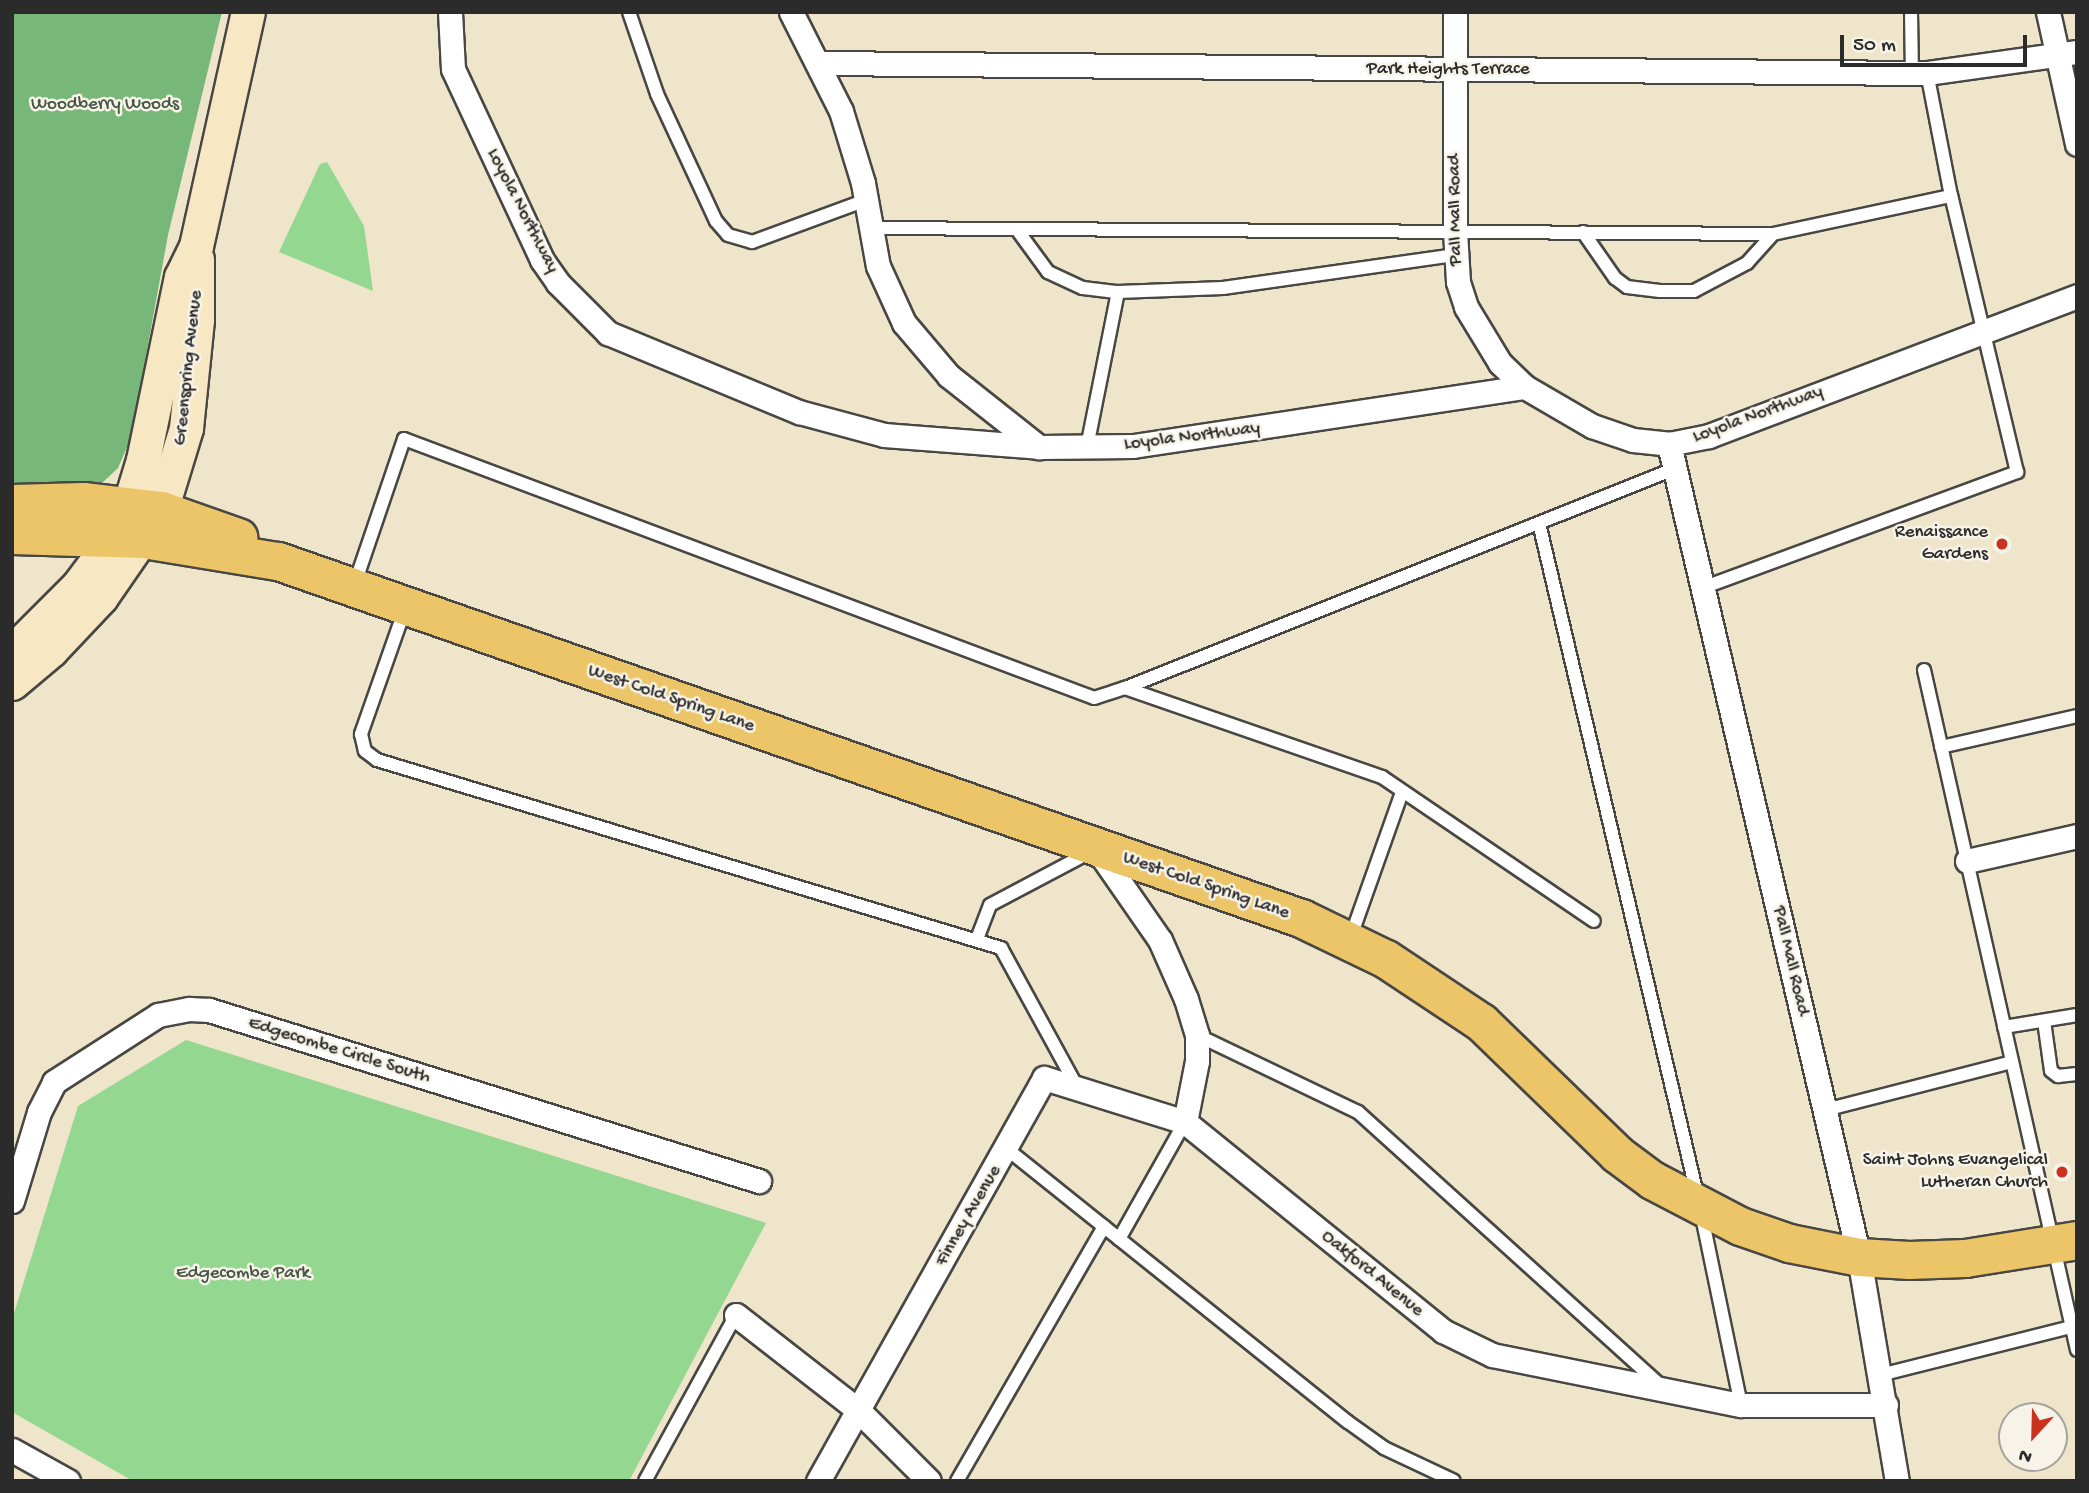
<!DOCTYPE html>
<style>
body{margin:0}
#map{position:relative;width:2089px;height:1493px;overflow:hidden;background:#efe5ca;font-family:"Gochi Hand",sans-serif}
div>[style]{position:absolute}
.green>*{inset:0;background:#94d790}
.forest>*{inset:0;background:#77b87a}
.roads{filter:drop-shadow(2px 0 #484743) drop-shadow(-2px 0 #484743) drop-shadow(0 2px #484743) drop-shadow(0 -2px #484743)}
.lane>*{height:12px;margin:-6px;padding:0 6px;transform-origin:6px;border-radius:6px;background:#fff}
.street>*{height:23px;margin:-11.5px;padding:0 11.5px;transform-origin:11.5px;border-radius:11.5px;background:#fff}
.secondary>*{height:33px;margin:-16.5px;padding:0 16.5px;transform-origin:16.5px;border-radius:16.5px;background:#f7e8c3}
.primary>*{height:37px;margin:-18.5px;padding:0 18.5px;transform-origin:18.5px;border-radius:18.5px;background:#ecc569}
.dots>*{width:19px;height:19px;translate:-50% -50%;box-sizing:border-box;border:4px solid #f7f3e8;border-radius:50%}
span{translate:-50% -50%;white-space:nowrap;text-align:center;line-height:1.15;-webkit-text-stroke:5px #f7f3e8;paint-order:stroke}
.street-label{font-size:19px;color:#2b2b2b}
.park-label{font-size:19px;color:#455644}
.poi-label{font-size:19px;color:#2b2b2b}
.right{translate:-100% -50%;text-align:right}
.frame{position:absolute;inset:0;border:14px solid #2b2b2b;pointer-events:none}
.north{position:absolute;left:1998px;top:1402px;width:70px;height:70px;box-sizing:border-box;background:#f7f3e8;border:2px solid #a5a39c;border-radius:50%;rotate:202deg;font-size:19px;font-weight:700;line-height:28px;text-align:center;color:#2b2b2b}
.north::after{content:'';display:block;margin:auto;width:24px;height:32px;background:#c8321e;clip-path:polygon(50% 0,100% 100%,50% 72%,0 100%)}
.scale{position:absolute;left:1840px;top:35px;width:187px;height:32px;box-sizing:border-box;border:4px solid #2b2b2b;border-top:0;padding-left:9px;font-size:21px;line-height:24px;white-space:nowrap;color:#2b2b2b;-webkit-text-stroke:5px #f7f3e8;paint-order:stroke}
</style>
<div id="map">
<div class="green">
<div style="clip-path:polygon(327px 162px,364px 226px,373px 291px,279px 252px,320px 164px)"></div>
<div style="clip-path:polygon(186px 1040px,766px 1223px,629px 1481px,133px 1481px,12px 1412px,12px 1320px,78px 1106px)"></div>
</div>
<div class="forest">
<div style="clip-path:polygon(12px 12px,222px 12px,168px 235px,131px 438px,118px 468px,102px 483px,12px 494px)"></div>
</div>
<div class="roads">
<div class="lane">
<div style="left:629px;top:12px;width:87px;rotate:71.1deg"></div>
<div style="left:657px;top:94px;width:140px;rotate:65.1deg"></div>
<div style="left:716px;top:221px;width:18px;rotate:49deg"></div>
<div style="left:728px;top:235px;width:25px;rotate:16deg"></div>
<div style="left:752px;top:242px;width:121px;rotate:-20.2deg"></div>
<div style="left:1911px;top:12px;width:61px;rotate:89.1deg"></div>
<div style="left:870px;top:228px;width:903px;rotate:0.38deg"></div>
<div style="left:1773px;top:234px;width:182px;rotate:-12.1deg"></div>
<div style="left:1018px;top:231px;width:51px;rotate:53.8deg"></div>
<div style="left:1048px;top:272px;width:38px;rotate:25deg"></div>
<div style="left:1083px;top:288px;width:35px;rotate:7deg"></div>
<div style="left:1118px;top:292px;width:105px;rotate:-2.2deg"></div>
<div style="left:1223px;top:288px;width:235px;rotate:-8.1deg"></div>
<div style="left:1583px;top:232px;width:56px;rotate:55.2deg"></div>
<div style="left:1615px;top:278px;width:15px;rotate:37deg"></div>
<div style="left:1627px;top:287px;width:33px;rotate:7deg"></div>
<div style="left:1660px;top:291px;width:34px"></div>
<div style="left:1694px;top:291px;width:60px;rotate:-27.8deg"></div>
<div style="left:1747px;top:263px;width:39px;rotate:-48deg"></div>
<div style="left:1087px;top:447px;width:158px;rotate:-78.7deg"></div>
<div style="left:1539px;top:523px;width:703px;rotate:76.75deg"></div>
<div style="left:1700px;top:1207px;width:202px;rotate:78.3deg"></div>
<div style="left:355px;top:583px;width:152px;rotate:-71.2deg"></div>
<div style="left:404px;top:439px;width:737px;rotate:20.57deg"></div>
<div style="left:1094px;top:698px;width:33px;rotate:-18deg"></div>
<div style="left:1125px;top:688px;width:272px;rotate:19.1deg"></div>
<div style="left:1382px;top:777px;width:256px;rotate:34.2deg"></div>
<div style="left:1702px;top:588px;width:336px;rotate:-20.2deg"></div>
<div style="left:2017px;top:472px;width:284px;rotate:-103.4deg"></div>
<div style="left:1951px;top:196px;width:125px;rotate:-101deg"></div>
<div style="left:405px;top:609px;width:133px;rotate:109.4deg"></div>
<div style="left:361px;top:734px;width:17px;rotate:77deg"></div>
<div style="left:365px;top:751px;width:15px;rotate:37deg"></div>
<div style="left:377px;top:760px;width:652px;rotate:16.77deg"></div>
<div style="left:1001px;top:948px;width:158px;rotate:61.3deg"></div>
<div style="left:1924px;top:670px;width:697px;rotate:77.32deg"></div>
<div style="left:1125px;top:688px;width:591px;rotate:-21.75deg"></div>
<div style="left:1941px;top:747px;width:139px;rotate:-12.8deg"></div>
<div style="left:977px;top:939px;width:36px;rotate:-69deg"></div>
<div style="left:990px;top:905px;width:113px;rotate:-27.9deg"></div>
<div style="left:1350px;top:939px;width:156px;rotate:-70.5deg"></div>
<div style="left:2044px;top:1021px;width:50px;rotate:82deg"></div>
<div style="left:2051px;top:1071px;width:9px;rotate:36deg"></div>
<div style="left:2058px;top:1076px;width:19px;rotate:-6deg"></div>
<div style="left:2004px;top:1027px;width:74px;rotate:-9.3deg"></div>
<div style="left:1197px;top:1035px;width:178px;rotate:25.6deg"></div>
<div style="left:1358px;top:1112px;width:406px;rotate:42.1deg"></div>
<div style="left:1825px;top:1110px;width:193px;rotate:-14.4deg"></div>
<div style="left:1007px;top:1149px;width:437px;rotate:38.7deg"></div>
<div style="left:1348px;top:1422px;width:44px;rotate:35.8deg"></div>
<div style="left:1384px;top:1448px;width:77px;rotate:25.2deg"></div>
<div style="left:1119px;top:1239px;width:134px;rotate:-60.6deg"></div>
<div style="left:1880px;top:1375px;width:197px;rotate:-14.1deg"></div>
<div style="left:645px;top:1481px;width:189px;rotate:-61.3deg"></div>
<div style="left:957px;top:1481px;width:294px;rotate:-60deg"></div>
</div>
<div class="street">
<div style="left:450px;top:12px;width:57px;rotate:87deg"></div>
<div style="left:453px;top:69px;width:211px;rotate:65deg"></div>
<div style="left:542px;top:260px;width:28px;rotate:55deg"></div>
<div style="left:558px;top:283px;width:71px;rotate:45deg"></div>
<div style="left:608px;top:333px;width:207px;rotate:22.5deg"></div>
<div style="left:799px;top:412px;width:88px;rotate:15.1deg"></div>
<div style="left:884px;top:435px;width:155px;rotate:4.4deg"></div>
<div style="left:1039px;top:447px;width:94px;rotate:-0.6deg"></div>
<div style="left:1133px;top:446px;width:396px;rotate:-8.6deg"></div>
<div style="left:791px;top:12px;width:111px;rotate:63.2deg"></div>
<div style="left:841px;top:111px;width:75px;rotate:73deg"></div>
<div style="left:863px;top:183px;width:84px;rotate:79.8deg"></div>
<div style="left:878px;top:266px;width:63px;rotate:65.5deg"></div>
<div style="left:904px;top:323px;width:70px;rotate:49.7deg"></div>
<div style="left:949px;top:376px;width:115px;rotate:38.3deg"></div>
<div style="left:1455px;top:12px;width:219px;rotate:90deg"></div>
<div style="left:1455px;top:231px;width:51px;rotate:86.6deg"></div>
<div style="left:1458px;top:282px;width:26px;rotate:72deg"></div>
<div style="left:1466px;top:307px;width:66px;rotate:58.7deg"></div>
<div style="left:1500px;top:363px;width:35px;rotate:44deg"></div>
<div style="left:1525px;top:387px;width:78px;rotate:30.2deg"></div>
<div style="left:1592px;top:426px;width:43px;rotate:18.9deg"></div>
<div style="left:1633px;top:440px;width:36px;rotate:6deg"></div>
<div style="left:1669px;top:444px;width:41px;rotate:-11.3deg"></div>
<div style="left:1709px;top:436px;width:394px;rotate:-20.8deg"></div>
<div style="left:2048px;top:12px;width:135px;rotate:77.6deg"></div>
<div style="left:818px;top:63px;width:1109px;rotate:0.52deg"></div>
<div style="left:1927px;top:73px;width:151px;rotate:-8deg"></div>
<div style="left:1669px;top:444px;width:835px;rotate:76.85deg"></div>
<div style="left:1859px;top:1257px;width:227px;rotate:80.4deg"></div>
<div style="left:1096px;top:848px;width:112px;rotate:55.2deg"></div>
<div style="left:1160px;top:940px;width:64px;rotate:66.2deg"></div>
<div style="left:1186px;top:999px;width:38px;rotate:73deg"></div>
<div style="left:1197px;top:1035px;width:26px;rotate:90deg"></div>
<div style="left:1197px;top:1061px;width:62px;rotate:101.1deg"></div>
<div style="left:1967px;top:861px;width:113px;rotate:-12.8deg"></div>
<div style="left:12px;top:1201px;width:93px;rotate:-73.1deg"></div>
<div style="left:39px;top:1112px;width:34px;rotate:-63deg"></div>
<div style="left:54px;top:1082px;width:124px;rotate:-32.8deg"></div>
<div style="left:158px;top:1015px;width:32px;rotate:-11deg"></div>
<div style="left:189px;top:1009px;width:20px;rotate:3deg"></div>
<div style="left:209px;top:1010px;width:576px;rotate:17.27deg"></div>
<div style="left:736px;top:1315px;width:155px;rotate:37.9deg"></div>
<div style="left:858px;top:1410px;width:100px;rotate:45deg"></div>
<div style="left:12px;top:1450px;width:64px;rotate:29deg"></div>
<div style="left:818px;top:1481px;width:462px;rotate:-60.7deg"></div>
<div style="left:1044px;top:1078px;width:148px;rotate:17.3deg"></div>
<div style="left:1185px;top:1122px;width:332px;rotate:39deg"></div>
<div style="left:1443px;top:1331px;width:55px;rotate:26.1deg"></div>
<div style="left:1492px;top:1355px;width:254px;rotate:11.4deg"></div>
<div style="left:1741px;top:1405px;width:145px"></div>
</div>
<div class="secondary">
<div style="left:12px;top:652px;width:93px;rotate:-45deg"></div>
<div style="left:78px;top:586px;width:60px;rotate:-53.1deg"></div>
<div style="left:114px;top:538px;width:35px;rotate:-65deg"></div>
<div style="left:129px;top:506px;width:48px;rotate:-73.1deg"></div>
<div style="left:143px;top:460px;width:187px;rotate:-78.3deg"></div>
<div style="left:181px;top:277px;width:34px;rotate:-64deg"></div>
<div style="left:196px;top:246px;width:240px;rotate:-77.5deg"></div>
<div style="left:12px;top:683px;width:51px;rotate:-40.2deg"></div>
<div style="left:51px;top:650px;width:73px;rotate:-46.7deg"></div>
<div style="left:101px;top:597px;width:106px;rotate:-55.4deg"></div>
<div style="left:161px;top:510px;width:86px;rotate:-73deg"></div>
<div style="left:186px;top:428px;width:110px;rotate:-84.2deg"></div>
<div style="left:197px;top:319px;width:60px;rotate:-90deg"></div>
</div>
<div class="primary">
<div style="left:12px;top:503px;width:71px;rotate:-1.6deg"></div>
<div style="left:83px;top:501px;width:79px;rotate:6.6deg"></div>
<div style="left:161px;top:510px;width:82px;rotate:19.3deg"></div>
<div style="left:12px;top:535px;width:131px;rotate:1.7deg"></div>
<div style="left:143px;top:539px;width:137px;rotate:9.3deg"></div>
<div style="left:278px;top:561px;width:1084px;rotate:19.24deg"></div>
<div style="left:1301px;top:918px;width:94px;rotate:25.8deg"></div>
<div style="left:1386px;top:959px;width:114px;rotate:33.6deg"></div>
<div style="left:1481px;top:1022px;width:190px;rotate:44.1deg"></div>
<div style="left:1617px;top:1154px;width:44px;rotate:36.6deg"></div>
<div style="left:1652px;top:1180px;width:99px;rotate:27.6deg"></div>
<div style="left:1740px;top:1226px;width:52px;rotate:19.1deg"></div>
<div style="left:1789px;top:1243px;width:71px;rotate:11.3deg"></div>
<div style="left:1859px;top:1257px;width:50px;rotate:3.4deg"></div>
<div style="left:1909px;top:1260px;width:56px;rotate:-2deg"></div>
<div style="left:1965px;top:1258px;width:113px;rotate:-9.1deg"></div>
</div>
</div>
<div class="dots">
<div style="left:2002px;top:544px;background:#c8321e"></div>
<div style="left:2062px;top:1172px;background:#c8321e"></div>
</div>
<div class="street-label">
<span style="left:1448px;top:70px">Park Heights Terrace</span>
<span style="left:1456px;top:210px;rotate:-91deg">Pall Mall Road</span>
<span style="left:522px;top:211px;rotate:63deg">Loyola Northway</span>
<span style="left:189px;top:368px;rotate:-84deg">Greenspring Avenue</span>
<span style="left:1758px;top:415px;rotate:-20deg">Loyola Northway</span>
<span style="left:1192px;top:437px;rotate:-7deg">Loyola Northway</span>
<span style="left:671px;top:699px;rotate:19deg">West Cold Spring Lane</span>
<span style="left:1206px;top:886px;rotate:19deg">West Cold Spring Lane</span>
<span style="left:1790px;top:961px;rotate:77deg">Pall Mall Road</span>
<span style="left:339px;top:1051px;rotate:17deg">Edgecombe Circle South</span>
<span style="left:969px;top:1216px;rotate:-60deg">Finney Avenue</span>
<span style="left:1372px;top:1274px;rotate:39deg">Oakford Avenue</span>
</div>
<div class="park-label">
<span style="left:105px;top:105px">Woodberry Woods</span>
<span style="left:243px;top:1274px">Edgecombe Park</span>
</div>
<div class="poi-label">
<span class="right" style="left:1988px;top:544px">Renaissance<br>Gardens</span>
<span class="right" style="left:2048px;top:1172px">Saint Johns Evangelical<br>Lutheran Church</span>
</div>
<div class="frame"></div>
<div class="north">N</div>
<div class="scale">50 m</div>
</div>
